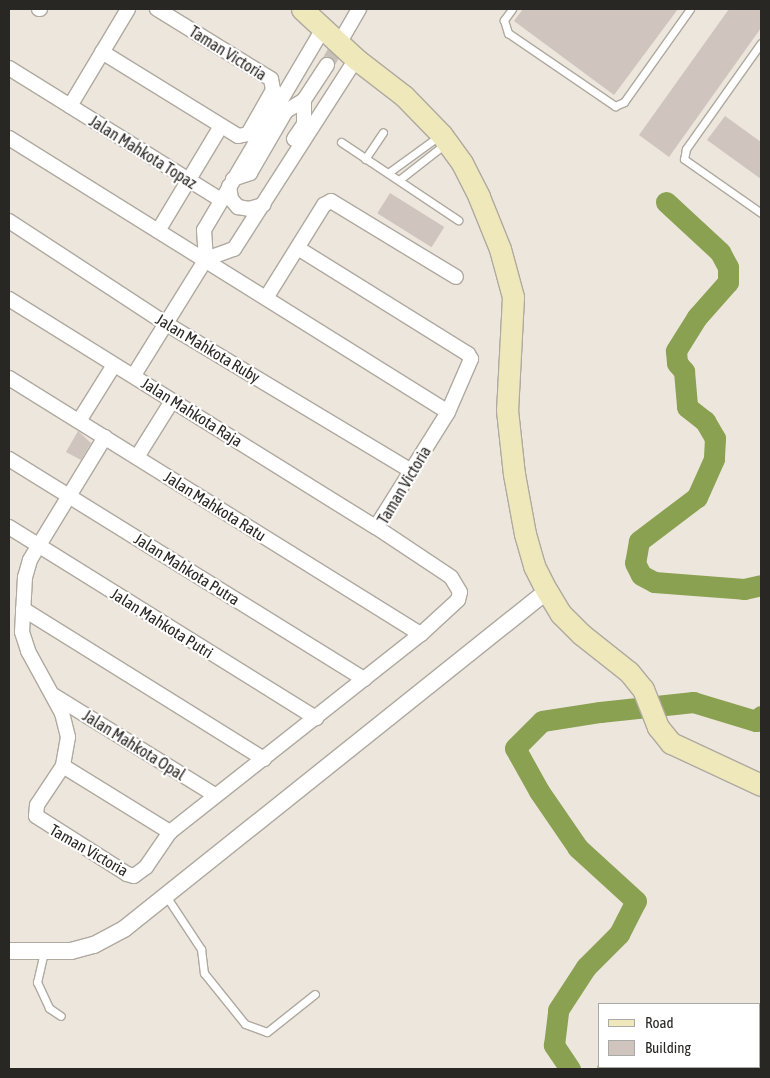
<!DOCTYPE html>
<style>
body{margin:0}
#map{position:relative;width:770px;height:1078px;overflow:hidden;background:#ede6dd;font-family:"Asap Condensed",sans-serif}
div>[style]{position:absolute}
.river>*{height:21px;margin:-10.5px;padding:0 10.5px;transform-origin:10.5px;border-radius:10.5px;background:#89a150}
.building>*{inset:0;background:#cfc4be;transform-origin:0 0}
.minor-tunnel>*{height:14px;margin-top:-7px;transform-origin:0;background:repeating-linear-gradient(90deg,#c6c0b8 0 14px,transparent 0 21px)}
.roads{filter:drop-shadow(1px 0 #afa99f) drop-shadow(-1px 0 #afa99f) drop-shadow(0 1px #afa99f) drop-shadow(0 -1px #afa99f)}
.service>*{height:7px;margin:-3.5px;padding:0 3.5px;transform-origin:3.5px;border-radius:3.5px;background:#fff}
.minor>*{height:14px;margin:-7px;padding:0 7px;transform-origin:7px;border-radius:7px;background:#fff}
.tertiary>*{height:16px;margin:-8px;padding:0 8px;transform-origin:8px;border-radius:8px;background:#fff}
.primary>*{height:21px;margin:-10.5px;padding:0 10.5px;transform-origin:10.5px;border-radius:10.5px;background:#efe8bb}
span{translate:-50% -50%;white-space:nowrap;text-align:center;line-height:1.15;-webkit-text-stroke:4.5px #fff;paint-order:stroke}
.street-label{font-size:16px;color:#292723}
.frame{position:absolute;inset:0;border:10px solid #292723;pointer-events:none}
.legend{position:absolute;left:598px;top:1003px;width:162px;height:65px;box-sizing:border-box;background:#fff;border:1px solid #a9a9a7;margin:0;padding:6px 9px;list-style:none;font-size:15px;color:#292723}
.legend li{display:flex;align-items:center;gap:10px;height:25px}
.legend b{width:25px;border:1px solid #a9a9a7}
</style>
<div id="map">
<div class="river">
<div style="left:666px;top:202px;width:74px;rotate:42.8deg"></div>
<div style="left:720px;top:252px;width:17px;rotate:62deg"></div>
<div style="left:728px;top:267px;width:15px;rotate:90deg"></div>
<div style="left:728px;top:282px;width:47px;rotate:131.5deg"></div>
<div style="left:697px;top:317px;width:40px;rotate:122deg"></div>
<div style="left:676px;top:351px;width:12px;rotate:85deg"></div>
<div style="left:677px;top:363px;width:11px;rotate:49deg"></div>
<div style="left:684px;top:371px;width:36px;rotate:85deg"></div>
<div style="left:687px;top:407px;width:23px;rotate:38deg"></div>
<div style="left:705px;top:421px;width:20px;rotate:60deg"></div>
<div style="left:715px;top:438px;width:21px;rotate:93deg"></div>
<div style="left:714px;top:459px;width:42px;rotate:114.1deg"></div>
<div style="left:697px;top:497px;width:73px;rotate:142.8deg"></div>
<div style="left:639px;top:541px;width:22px;rotate:100deg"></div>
<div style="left:635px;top:563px;width:13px;rotate:63deg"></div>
<div style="left:641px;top:575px;width:15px;rotate:28deg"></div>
<div style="left:654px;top:582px;width:90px;rotate:4.4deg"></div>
<div style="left:744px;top:589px;width:17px;rotate:-13deg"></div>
<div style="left:690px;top:1067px;width:2px;rotate:63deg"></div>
<div style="left:570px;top:1069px;width:29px;rotate:-124deg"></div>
<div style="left:554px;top:1045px;width:35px;rotate:-83deg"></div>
<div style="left:558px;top:1010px;width:51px;rotate:-56.9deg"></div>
<div style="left:586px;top:967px;width:47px;rotate:-45deg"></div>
<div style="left:619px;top:934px;width:37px;rotate:-63deg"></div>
<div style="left:636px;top:901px;width:79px;rotate:-137.6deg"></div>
<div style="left:578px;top:848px;width:69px;rotate:-124.4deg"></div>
<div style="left:539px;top:791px;width:49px;rotate:-119.2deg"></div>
<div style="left:515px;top:748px;width:38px;rotate:-45deg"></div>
<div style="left:542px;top:721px;width:59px;rotate:-8.8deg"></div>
<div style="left:600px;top:712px;width:94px;rotate:-6.1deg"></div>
<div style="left:693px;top:702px;width:66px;rotate:16.8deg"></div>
<div style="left:756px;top:721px;width:7px;rotate:-45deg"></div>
<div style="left:607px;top:1069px;width:39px;rotate:-3deg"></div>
</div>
<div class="building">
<div style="clip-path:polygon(523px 9px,678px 9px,614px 95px,514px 21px)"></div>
<div style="clip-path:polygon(729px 9px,761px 9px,761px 28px,669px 157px,639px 135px)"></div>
<div style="clip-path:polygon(725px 116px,761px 142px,761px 179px,707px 140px)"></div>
<div style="left:390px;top:193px;width:64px;height:24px;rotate:32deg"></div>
<div style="clip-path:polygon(78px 431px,91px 443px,81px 460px,66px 452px)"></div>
</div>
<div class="minor-tunnel">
<div style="left:327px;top:65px;width:31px;rotate:-61deg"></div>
</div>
<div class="roads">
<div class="service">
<div style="left:512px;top:9px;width:14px;rotate:126deg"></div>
<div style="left:504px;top:20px;width:14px;rotate:73deg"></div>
<div style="left:508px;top:33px;width:130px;rotate:34.3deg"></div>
<div style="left:615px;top:106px;width:10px;rotate:-24deg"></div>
<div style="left:624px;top:102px;width:114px;rotate:-54.6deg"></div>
<div style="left:761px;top:43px;width:130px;rotate:125.3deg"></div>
<div style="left:686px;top:149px;width:10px;rotate:101deg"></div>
<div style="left:684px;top:159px;width:94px;rotate:35deg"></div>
<div style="left:341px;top:142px;width:141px;rotate:33.7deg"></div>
<div style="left:365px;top:159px;width:32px;rotate:-56deg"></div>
<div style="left:388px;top:173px;width:63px;rotate:-36deg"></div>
<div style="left:399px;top:180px;width:58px;rotate:-38deg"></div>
<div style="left:166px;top:896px;width:64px;rotate:56.6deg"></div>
<div style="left:201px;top:949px;width:24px;rotate:83deg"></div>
<div style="left:204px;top:973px;width:65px;rotate:51.2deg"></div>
<div style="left:245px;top:1024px;width:23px;rotate:20deg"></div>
<div style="left:267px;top:1032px;width:61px;rotate:-38.4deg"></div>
<div style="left:44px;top:952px;width:31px;rotate:103deg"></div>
<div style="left:37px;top:982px;width:29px;rotate:65deg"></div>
<div style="left:49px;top:1008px;width:14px;rotate:34deg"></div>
</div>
<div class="minor">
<div style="left:39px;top:9px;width:1px"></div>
<div style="left:344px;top:35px;width:30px;rotate:-60deg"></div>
<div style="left:102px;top:52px;width:160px;rotate:31.7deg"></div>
<div style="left:238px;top:136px;width:10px;rotate:-11deg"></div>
<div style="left:248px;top:134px;width:51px;rotate:-60.4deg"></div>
<div style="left:273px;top:90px;width:11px;rotate:-100deg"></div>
<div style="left:271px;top:79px;width:134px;rotate:-148.4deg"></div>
<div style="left:9px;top:68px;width:72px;rotate:31.9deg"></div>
<div style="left:70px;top:106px;width:113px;rotate:-59.1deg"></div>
<div style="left:70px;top:106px;width:172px;rotate:31.9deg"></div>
<div style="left:9px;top:138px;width:517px;rotate:31.97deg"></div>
<div style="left:294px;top:139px;width:18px;rotate:-56deg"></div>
<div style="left:304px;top:124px;width:24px;rotate:-90deg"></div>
<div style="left:233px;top:179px;width:18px;rotate:-19deg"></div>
<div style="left:250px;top:173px;width:72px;rotate:-59.9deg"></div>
<div style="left:286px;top:111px;width:21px;rotate:-31deg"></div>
<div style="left:304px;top:100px;width:42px;rotate:-56.7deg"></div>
<div style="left:229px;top:186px;width:13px;rotate:81deg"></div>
<div style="left:231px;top:199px;width:11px;rotate:49deg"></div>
<div style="left:238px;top:207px;width:11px;rotate:10deg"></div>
<div style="left:249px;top:209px;width:15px;rotate:-16deg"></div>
<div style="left:9px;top:221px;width:186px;rotate:33.2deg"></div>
<div style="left:165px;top:323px;width:287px;rotate:31deg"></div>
<div style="left:158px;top:231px;width:122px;rotate:-59deg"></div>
<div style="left:206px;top:259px;width:29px;rotate:-94deg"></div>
<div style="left:204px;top:230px;width:234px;rotate:-59.4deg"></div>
<div style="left:206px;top:259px;width:30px;rotate:-20deg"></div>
<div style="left:234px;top:249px;width:226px;rotate:-57.3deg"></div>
<div style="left:266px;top:298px;width:110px;rotate:-58.1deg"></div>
<div style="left:324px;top:205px;width:8px;rotate:-30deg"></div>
<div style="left:331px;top:201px;width:146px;rotate:31.3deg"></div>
<div style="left:9px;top:299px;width:432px;rotate:31.9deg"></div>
<div style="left:134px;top:375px;width:137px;rotate:-58.2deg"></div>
<div style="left:9px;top:378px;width:485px;rotate:31.9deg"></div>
<div style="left:79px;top:421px;width:66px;rotate:-58deg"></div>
<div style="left:105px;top:437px;width:144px;rotate:121.4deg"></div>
<div style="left:30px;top:560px;width:18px;rotate:106deg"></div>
<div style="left:25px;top:577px;width:55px;rotate:93.1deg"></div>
<div style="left:22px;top:632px;width:20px;rotate:72deg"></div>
<div style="left:28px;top:651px;width:71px;rotate:61.3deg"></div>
<div style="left:62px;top:713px;width:25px;rotate:76deg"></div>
<div style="left:68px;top:737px;width:29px;rotate:100deg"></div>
<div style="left:63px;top:766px;width:47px;rotate:123.7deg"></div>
<div style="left:37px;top:805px;width:11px;rotate:95deg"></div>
<div style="left:36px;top:816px;width:108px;rotate:32.5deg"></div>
<div style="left:127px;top:874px;width:7px;rotate:16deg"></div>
<div style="left:134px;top:876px;width:15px;rotate:-37deg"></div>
<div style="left:146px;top:867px;width:42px;rotate:-55.6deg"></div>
<div style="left:170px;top:832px;width:320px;rotate:-38.3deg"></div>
<div style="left:421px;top:634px;width:50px;rotate:-42.6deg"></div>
<div style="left:458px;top:600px;width:8px;rotate:-76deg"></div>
<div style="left:460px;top:592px;width:17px;rotate:-121deg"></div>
<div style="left:451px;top:577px;width:90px;rotate:-146.3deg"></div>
<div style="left:376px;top:527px;width:136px;rotate:-57.9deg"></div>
<div style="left:448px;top:412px;width:58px;rotate:-66.5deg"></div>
<div style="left:471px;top:359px;width:6px;rotate:-121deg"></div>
<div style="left:468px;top:354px;width:200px;rotate:-148.1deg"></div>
<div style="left:137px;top:457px;width:66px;rotate:-58deg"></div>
<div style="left:9px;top:459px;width:418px;rotate:31.8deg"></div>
<div style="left:9px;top:527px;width:362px;rotate:31.9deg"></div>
<div style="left:23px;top:609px;width:284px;rotate:31.9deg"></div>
<div style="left:53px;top:695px;width:190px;rotate:31.7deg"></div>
<div style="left:63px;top:766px;width:126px;rotate:31.7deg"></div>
</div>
<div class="tertiary">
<div style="left:9px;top:951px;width:62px"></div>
<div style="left:71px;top:951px;width:24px;rotate:-15deg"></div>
<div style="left:94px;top:945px;width:34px;rotate:-28deg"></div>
<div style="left:124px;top:929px;width:541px;rotate:-38.63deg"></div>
</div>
<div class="primary">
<div style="left:302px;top:9px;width:74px;rotate:42.8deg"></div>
<div style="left:356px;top:59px;width:61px;rotate:37.6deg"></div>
<div style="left:404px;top:96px;width:53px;rotate:45.8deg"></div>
<div style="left:441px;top:134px;width:36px;rotate:54deg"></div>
<div style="left:462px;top:163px;width:38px;rotate:63deg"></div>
<div style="left:479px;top:197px;width:56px;rotate:68deg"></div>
<div style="left:500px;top:249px;width:50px;rotate:74.8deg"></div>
<div style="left:513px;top:297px;width:113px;rotate:93deg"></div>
<div style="left:507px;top:410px;width:64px;rotate:83.8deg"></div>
<div style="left:514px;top:474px;width:61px;rotate:79.6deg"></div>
<div style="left:525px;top:534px;width:33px;rotate:74deg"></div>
<div style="left:534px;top:566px;width:28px;rotate:63deg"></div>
<div style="left:547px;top:591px;width:27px;rotate:59deg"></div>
<div style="left:561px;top:614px;width:28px;rotate:45deg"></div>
<div style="left:581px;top:634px;width:61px;rotate:38.4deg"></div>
<div style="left:629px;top:672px;width:22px;rotate:51deg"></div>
<div style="left:643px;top:689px;width:41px;rotate:68.5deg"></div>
<div style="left:658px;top:727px;width:21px;rotate:51deg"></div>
<div style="left:671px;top:743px;width:99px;rotate:25deg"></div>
</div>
</div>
<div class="street-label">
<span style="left:228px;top:53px;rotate:32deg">Taman Victoria</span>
<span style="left:143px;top:152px;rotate:32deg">Jalan Mahkota Topaz</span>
<span style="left:208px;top:348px;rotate:31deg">Jalan Mahkota Ruby</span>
<span style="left:192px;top:412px;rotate:32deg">Jalan Mahkota Raja</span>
<span style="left:404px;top:485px;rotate:-59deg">Taman Victoria</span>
<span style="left:215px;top:506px;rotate:32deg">Jalan Mahkota Ratu</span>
<span style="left:187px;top:569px;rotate:32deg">Jalan Mahkota Putra</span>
<span style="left:162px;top:623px;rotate:32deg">Jalan Mahkota Putri</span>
<span style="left:134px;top:745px;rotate:32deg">Jalan Mahkota Opal</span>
<span style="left:89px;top:850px;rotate:30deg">Taman Victoria</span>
</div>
<div class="frame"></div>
<ul class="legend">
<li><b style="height:6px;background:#efe8bb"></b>Road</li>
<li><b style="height:14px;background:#cfc4be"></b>Building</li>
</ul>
</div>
